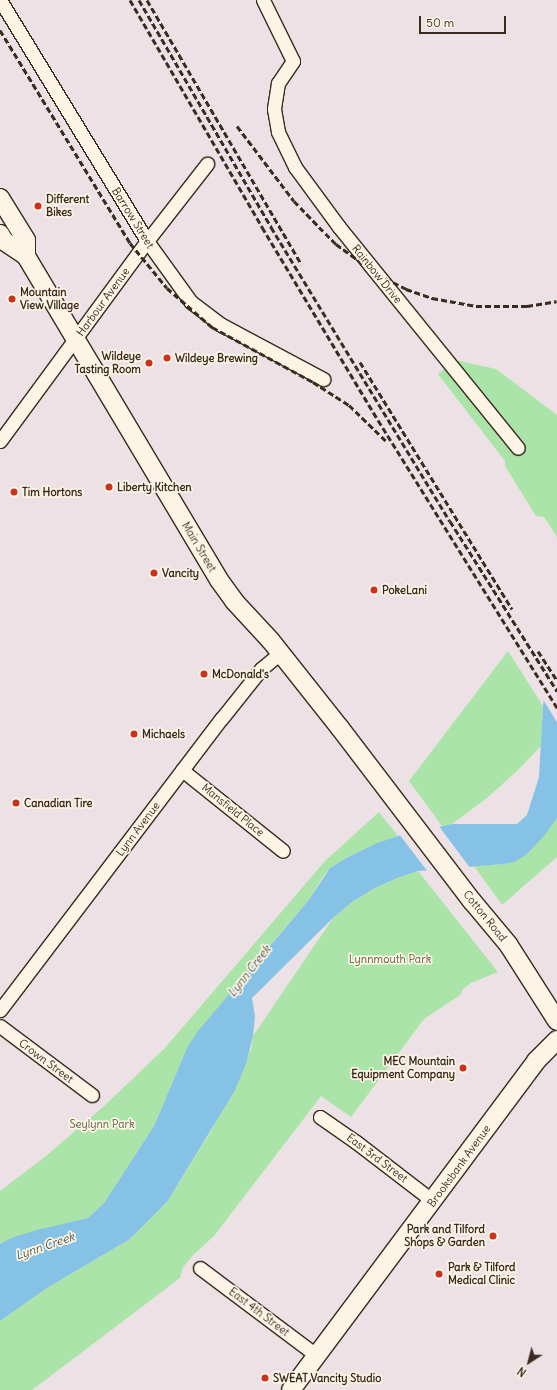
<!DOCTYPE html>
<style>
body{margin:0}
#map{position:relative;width:557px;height:1390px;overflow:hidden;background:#ece1e4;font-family:Delius,sans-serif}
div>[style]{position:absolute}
.green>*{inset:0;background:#abe4a8}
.water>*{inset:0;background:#86c2e5}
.pier>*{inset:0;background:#ece1e4}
.roads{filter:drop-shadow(1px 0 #3b2a1e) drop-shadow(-1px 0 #3b2a1e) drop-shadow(0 1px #3b2a1e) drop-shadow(0 -1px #3b2a1e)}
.street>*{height:13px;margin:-6.5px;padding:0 6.5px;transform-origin:6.5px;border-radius:6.5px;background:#fcf5e5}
.secondary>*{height:18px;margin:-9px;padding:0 9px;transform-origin:9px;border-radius:9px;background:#fcf5e5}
.rail>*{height:3px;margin-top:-1.5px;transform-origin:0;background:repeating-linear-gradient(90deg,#3b2a1e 0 6px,transparent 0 9px)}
.dots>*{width:11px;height:11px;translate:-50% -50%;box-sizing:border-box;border:2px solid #fcf5e5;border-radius:50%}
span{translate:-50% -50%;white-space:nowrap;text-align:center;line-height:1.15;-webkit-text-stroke:3.5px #fcf5e5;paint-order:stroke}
.poi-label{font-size:11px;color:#3b2a1e;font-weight:700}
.left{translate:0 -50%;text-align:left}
.right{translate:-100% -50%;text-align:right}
.street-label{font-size:11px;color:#3b2a1e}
.park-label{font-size:11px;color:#575840}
.water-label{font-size:12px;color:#52585a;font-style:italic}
.north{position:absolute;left:509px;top:1342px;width:40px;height:40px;-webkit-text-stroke:3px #fcf5e5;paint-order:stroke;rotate:216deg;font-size:11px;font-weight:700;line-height:16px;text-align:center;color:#3b2a1e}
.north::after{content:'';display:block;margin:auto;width:14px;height:18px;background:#3b2a1e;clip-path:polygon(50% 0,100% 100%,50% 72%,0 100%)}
.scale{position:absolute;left:419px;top:16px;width:87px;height:18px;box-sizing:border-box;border:2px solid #3b2a1e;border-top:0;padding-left:5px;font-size:12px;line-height:14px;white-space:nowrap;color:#3b2a1e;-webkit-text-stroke:3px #fcf5e5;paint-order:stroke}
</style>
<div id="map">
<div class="green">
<div style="clip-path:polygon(455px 360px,496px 369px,557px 415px,557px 537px,544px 517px,536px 516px,505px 466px,505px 461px,438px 374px)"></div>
<div style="clip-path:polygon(508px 651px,543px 706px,541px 746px,517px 771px,487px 798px,452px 824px,442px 826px,409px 781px)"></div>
<div style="clip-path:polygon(379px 812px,398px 836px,377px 843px,346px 858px,330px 868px,322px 878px,308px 901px,248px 971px,187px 1048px,154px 1126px,104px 1203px,88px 1218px,11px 1238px,0 1244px,0 1191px,46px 1156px,103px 1107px,165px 1048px,325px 861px)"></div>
<div style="clip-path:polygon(557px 818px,557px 857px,502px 905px,474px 866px,504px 864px,514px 861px,526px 855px)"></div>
<div style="clip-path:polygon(418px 871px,498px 972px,471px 983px,463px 989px,460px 995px,424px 1019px,351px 1117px,321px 1096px,214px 1236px,193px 1255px,183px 1267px,180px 1278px,32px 1390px,0 1390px,0 1321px,47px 1288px,130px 1239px,167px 1202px,211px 1131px,251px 1050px,253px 1036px,333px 918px,352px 902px,375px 888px,397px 878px)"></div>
</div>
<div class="water">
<div style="clip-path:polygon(557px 587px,557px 818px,544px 836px,526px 855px,514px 862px,504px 864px,418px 871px,397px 878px,375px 888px,352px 902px,333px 918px,252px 998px,255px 1016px,253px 1036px,246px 1064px,234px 1092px,167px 1202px,130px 1239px,47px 1288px,0 1321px,0 1244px,11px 1238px,37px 1230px,88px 1218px,104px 1203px,154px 1126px,187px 1048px,198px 1031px,308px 901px,330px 868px,346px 858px,377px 843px,398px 836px,452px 824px,517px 824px,527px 815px,539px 777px,543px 706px)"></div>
</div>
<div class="pier">
<div style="clip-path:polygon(557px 585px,557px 722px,542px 698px,550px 620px,555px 587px)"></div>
<div style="clip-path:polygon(438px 825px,471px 869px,428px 872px,399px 834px)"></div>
</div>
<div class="roads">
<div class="street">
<div style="left:0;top:0;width:282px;rotate:58.6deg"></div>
<div style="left:147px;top:241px;width:75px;rotate:54.2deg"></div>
<div style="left:191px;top:302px;width:39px;rotate:37deg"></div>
<div style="left:222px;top:325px;width:115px;rotate:28.1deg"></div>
<div style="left:263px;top:0;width:68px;rotate:63.8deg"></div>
<div style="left:293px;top:61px;width:27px;rotate:124deg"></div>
<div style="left:278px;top:83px;width:26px;rotate:99deg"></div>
<div style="left:274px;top:109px;width:23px;rotate:80deg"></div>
<div style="left:278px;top:132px;width:39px;rotate:64deg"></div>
<div style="left:295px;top:167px;width:74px;rotate:53.7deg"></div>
<div style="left:339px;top:227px;width:284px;rotate:51deg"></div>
<div style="left:0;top:441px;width:248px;rotate:-53.7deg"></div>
<div style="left:147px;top:241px;width:98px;rotate:-52.1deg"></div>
<div style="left:182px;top:770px;width:129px;rotate:38.7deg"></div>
<div style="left:0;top:1010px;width:367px;rotate:-52.8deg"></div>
<div style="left:222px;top:718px;width:63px;rotate:-51.5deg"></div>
<div style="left:261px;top:669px;width:25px;rotate:-40deg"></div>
<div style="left:0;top:1026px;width:115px;rotate:36.9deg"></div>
<div style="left:320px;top:1117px;width:44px;rotate:34.8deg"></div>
<div style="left:356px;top:1142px;width:97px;rotate:37.5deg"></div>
<div style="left:200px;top:1268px;width:146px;rotate:36.9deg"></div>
</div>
<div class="secondary">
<div style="left:0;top:198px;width:49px;rotate:58.2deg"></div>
<div style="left:26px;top:240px;width:16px;rotate:90deg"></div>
<div style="left:0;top:234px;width:8px;rotate:60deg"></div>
<div style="left:4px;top:241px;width:27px;rotate:34deg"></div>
<div style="left:26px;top:256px;width:377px;rotate:59.2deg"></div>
<div style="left:219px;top:580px;width:26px;rotate:54deg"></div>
<div style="left:234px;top:601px;width:54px;rotate:47.2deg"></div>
<div style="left:271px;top:641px;width:111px;rotate:51.6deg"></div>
<div style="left:340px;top:728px;width:218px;rotate:52.7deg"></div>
<div style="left:472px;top:901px;width:56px;rotate:50.1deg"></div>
<div style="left:508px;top:944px;width:91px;rotate:57.5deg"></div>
<div style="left:291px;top:1390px;width:410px;rotate:-53.3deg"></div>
<div style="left:536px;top:1061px;width:30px;rotate:-45deg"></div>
</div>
</div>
<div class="rail">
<div style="left:130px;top:0;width:263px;rotate:59.8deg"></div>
<div style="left:262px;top:227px;width:225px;rotate:59deg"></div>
<div style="left:378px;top:420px;width:339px;rotate:58.1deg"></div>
<div style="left:139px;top:0;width:263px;rotate:59.8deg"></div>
<div style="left:271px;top:227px;width:344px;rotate:58.7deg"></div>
<div style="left:450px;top:521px;width:201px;rotate:57.8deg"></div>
<div style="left:147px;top:0;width:306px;rotate:59.7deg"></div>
<div style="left:0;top:30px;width:250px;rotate:58.6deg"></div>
<div style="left:130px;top:243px;width:58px;rotate:50.6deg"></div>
<div style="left:167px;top:288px;width:60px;rotate:40.9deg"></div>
<div style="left:212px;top:327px;width:115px;rotate:28.6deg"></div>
<div style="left:313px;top:382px;width:43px;rotate:32.6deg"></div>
<div style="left:349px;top:405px;width:53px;rotate:44.2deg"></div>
<div style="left:237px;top:126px;width:94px;rotate:52.8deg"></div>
<div style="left:294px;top:201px;width:36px;rotate:46deg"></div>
<div style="left:319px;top:227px;width:24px;rotate:45deg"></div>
<div style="left:336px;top:244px;width:51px;rotate:36.2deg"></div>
<div style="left:377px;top:274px;width:33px;rotate:27deg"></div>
<div style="left:406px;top:289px;width:28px;rotate:19deg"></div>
<div style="left:432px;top:298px;width:45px;rotate:10.3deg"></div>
<div style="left:476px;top:306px;width:51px"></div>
<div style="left:527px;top:306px;width:30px;rotate:-9deg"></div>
<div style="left:360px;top:362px;width:290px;rotate:58.4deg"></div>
<div style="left:538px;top:651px;width:35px;rotate:57deg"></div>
</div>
<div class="dots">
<div style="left:38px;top:206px;background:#c8321e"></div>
<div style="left:12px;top:299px;background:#c8321e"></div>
<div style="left:167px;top:358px;background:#c8321e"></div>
<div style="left:149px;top:363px;background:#c8321e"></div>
<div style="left:109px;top:487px;background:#c8321e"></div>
<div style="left:14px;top:492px;background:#c8321e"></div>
<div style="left:154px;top:573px;background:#c8321e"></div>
<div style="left:374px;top:590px;background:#c8321e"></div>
<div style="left:204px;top:674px;background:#c8321e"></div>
<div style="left:134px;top:734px;background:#c8321e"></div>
<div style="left:16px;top:803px;background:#c8321e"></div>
<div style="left:463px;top:1068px;background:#c8321e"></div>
<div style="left:493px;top:1236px;background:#c8321e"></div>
<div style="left:439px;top:1274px;background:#c8321e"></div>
<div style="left:265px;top:1378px;background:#c8321e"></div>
</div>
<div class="poi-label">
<span class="left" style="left:46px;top:206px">Different<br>Bikes</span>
<span class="left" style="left:20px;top:299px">Mountain<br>View Village</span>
<span class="right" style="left:141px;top:363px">Wildeye<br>Tasting Room</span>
<span class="left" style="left:175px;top:358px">Wildeye Brewing</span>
<span class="left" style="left:117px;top:487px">Liberty Kitchen</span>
<span class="left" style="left:22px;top:492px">Tim Hortons</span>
<span class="left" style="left:162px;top:573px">Vancity</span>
<span class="left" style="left:382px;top:590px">PokeLani</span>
<span class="left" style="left:212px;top:674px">McDonald's</span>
<span class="left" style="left:142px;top:734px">Michaels</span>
<span class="left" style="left:24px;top:803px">Canadian Tire</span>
<span class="right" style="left:455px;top:1068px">MEC Mountain<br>Equipment Company</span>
<span class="right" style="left:485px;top:1236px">Park and Tilford<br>Shops &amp; Garden</span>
<span class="left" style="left:448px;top:1274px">Park &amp; Tilford<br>Medical Clinic</span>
<span class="left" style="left:273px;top:1378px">SWEAT Vancity Studio</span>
</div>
<div class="street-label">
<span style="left:133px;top:218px;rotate:58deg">Barrow Street</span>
<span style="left:377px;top:274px;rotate:51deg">Rainbow Drive</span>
<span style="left:103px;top:302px;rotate:-54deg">Harbour Avenue</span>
<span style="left:199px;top:547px;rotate:59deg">Main Street</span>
<span style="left:233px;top:810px;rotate:39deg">Mansfield Place</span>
<span style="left:138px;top:829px;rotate:-53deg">Lynn Avenue</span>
<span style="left:485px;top:916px;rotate:51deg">Cotton Road</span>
<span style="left:46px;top:1061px;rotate:37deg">Crown Street</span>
<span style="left:377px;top:1158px;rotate:37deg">East 3rd Street</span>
<span style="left:459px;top:1166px;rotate:-54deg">Brooksbank Avenue</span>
<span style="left:259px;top:1312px;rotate:37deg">East 4th Street</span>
</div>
<div class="park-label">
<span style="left:390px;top:959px">Lynnmouth Park</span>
<span style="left:102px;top:1124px">Seylynn Park</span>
</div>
<div class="water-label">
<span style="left:249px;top:971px;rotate:-52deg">Lynn Creek</span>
<span style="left:45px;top:1246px;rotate:-19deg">Lynn Creek</span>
</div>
<div class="north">N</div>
<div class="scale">50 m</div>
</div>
